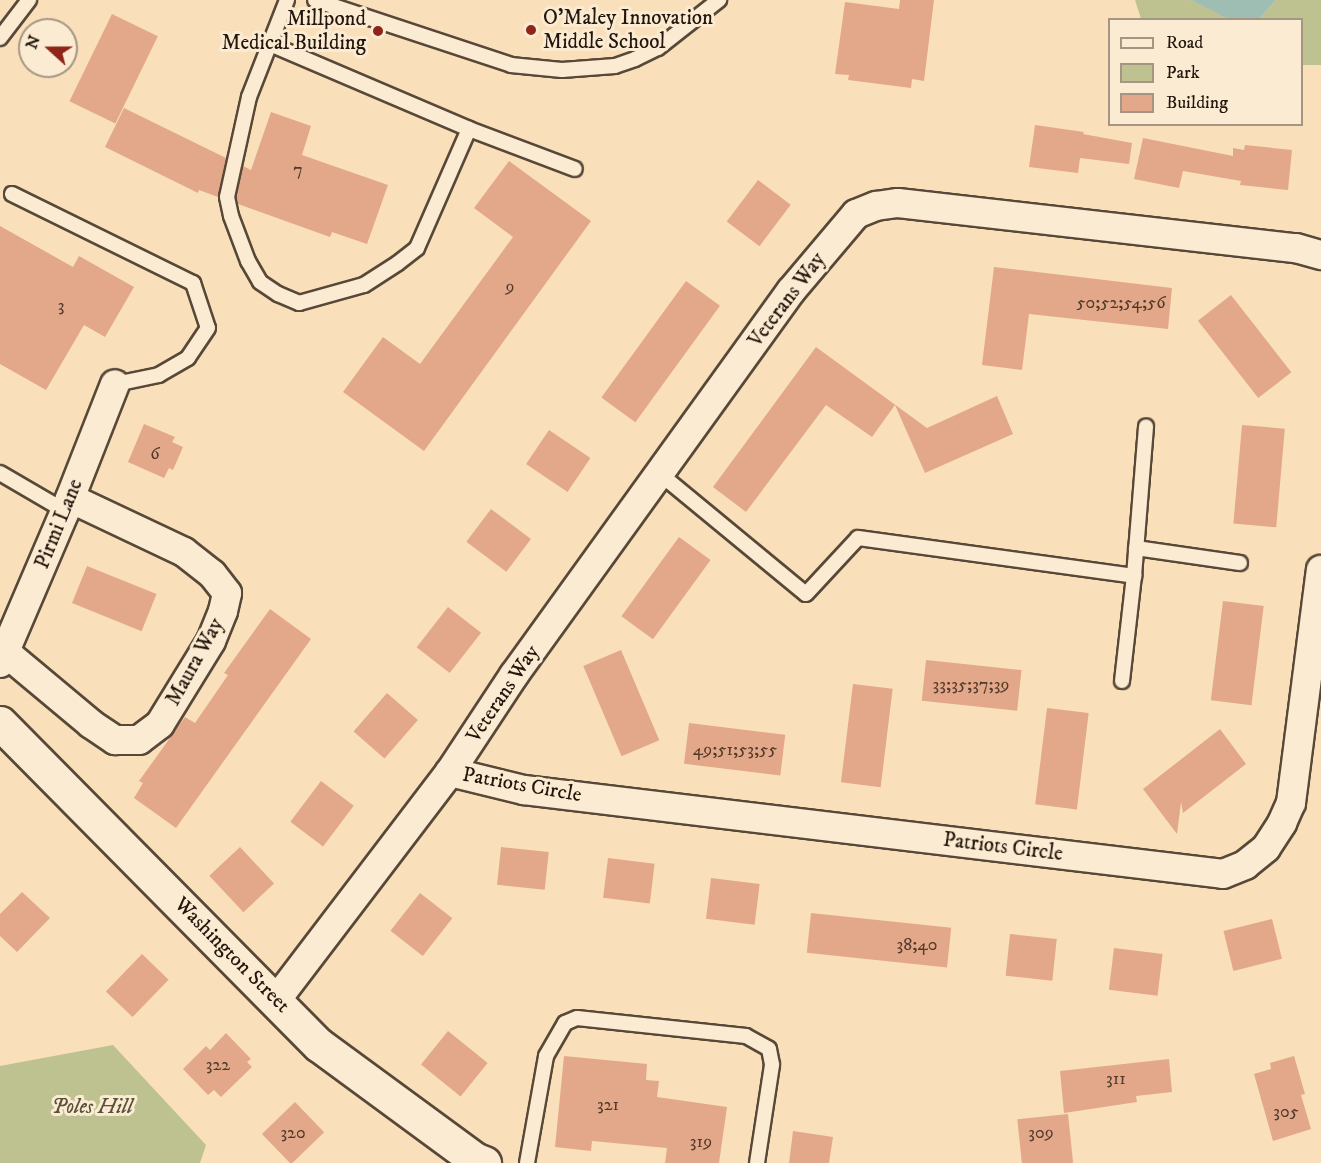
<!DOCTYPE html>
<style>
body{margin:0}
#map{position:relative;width:1321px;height:1163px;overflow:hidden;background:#f9e0ba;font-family:"IM FELL DW Pica",serif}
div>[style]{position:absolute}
.green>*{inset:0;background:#bec290}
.water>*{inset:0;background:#9ebdb3}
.building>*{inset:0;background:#e3a889;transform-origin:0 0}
.roads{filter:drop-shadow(2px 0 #584838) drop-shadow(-2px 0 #584838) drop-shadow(0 2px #584838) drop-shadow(0 -2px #584838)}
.lane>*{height:14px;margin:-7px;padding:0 7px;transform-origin:7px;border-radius:7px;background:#fbebd2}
.street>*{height:28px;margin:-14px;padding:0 14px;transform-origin:14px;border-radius:14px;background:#fbebd2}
.secondary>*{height:33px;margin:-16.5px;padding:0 16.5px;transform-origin:16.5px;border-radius:16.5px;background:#fbebd2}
.dots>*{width:16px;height:16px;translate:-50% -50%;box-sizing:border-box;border:3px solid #fbebd2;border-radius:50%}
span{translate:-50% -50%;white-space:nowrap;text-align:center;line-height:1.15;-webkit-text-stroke:6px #fbebd2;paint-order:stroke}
.number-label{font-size:18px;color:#533a2b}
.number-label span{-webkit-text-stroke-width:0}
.poi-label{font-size:21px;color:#23160c}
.left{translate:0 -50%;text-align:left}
.right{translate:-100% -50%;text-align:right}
.street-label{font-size:21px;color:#23160c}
.park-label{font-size:21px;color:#59523a;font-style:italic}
.legend{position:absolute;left:1108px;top:18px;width:195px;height:108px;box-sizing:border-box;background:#fbebd2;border:2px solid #a59683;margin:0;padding:8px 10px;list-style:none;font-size:18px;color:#23160c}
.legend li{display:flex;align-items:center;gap:12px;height:30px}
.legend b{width:30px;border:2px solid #a59683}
.north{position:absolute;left:18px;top:18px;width:60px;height:60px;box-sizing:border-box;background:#fbebd2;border:2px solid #a59683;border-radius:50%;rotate:291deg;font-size:16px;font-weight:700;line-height:24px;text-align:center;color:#23160c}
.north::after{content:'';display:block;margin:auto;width:21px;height:27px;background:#8f2418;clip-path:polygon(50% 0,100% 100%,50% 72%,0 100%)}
</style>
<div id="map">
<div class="green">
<div style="clip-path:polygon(1135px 0,1191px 0,1231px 19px,1141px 19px)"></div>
<div style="clip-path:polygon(1276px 0,1321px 0,1321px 65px,1302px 65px,1302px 20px,1259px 19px)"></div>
<div style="clip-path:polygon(113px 1045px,206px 1145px,200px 1163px,0 1163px,0 1066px)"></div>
</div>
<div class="water">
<div style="clip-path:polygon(1191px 0,1276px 0,1259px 19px,1231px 20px)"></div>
</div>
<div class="building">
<div style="clip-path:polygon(900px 0,934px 0,924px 81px,912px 79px,911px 88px,848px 80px,849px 75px,835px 74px,845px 2px,899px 9px)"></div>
<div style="left:112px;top:14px;width:51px;height:97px;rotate:26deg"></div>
<div style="clip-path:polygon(124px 108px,226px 158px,218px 197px,199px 190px,198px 193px,105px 147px)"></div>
<div style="clip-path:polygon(271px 112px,311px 126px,302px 155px,388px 185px,367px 244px,332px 232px,330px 237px,238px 204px,236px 197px,243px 166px,251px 170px)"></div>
<div style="clip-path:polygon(1035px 125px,1084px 132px,1083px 134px,1132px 143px,1129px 164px,1080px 158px,1078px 173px,1029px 167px)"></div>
<div style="clip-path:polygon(1143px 138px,1233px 156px,1233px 148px,1244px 150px,1245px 145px,1292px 150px,1288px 190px,1240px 185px,1241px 181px,1183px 171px,1179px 188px,1134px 179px)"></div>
<div style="clip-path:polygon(509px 161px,591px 221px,424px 451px,343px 392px,383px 337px,420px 364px,513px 237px,474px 208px)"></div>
<div style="left:758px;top:180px;width:41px;height:52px;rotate:37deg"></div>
<div style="clip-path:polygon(0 226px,73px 267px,79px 256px,134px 287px,105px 337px,84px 325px,46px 390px,0 364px)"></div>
<div style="clip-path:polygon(994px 267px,1172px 288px,1168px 329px,1029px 314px,1022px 370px,982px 365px)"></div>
<div style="left:686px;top:281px;width:42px;height:144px;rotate:36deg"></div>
<div style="left:1231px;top:295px;width:98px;height:42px;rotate:52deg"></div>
<div style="clip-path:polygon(816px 347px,927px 428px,997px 396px,1013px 434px,925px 473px,895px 405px,872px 437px,826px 405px,746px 512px,713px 487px)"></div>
<div style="clip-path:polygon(144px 424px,175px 437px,172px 442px,183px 447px,173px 470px,169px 468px,164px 478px,128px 462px)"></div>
<div style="left:1242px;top:425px;width:43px;height:99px;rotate:5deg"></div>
<div style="left:549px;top:430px;width:50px;height:41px;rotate:34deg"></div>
<div style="left:491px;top:509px;width:50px;height:41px;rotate:37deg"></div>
<div style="left:679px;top:537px;width:39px;height:98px;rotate:36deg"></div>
<div style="left:87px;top:566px;width:75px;height:40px;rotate:22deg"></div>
<div style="left:1223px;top:601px;width:41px;height:100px;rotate:7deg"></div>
<div style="left:448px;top:607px;width:42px;height:51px;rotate:38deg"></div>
<div style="clip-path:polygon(270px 609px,311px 639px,176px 828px,134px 798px,143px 783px,139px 781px,185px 717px,195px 723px,228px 675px,224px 673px)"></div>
<div style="left:621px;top:650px;width:98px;height:41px;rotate:67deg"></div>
<div style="left:926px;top:660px;width:96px;height:41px;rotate:6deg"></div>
<div style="left:853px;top:684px;width:40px;height:99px;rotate:7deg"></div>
<div style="left:387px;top:693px;width:41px;height:51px;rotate:41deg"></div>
<div style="left:1047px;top:708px;width:42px;height:97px;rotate:7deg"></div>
<div style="left:689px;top:723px;width:97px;height:41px;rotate:7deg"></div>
<div style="clip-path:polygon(1220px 729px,1246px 764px,1183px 813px,1181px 802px,1177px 834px,1143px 789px)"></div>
<div style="left:321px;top:781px;width:41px;height:51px;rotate:37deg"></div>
<div style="left:240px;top:847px;width:50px;height:42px;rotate:47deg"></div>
<div style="left:501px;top:847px;width:48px;height:38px;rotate:6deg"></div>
<div style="left:608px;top:858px;width:47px;height:40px;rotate:7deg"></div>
<div style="left:711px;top:878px;width:49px;height:41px;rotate:7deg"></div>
<div style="clip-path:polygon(22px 892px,50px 918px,17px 952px,0 936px,0 914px)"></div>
<div style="left:420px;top:893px;width:41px;height:48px;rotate:38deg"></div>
<div style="left:811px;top:913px;width:141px;height:40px;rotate:6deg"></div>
<div style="left:1272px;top:919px;width:41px;height:50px;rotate:76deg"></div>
<div style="left:1010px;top:934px;width:47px;height:42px;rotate:6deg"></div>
<div style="left:1114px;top:948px;width:49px;height:42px;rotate:7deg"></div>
<div style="left:142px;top:954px;width:37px;height:52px;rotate:44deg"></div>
<div style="left:448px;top:1031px;width:51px;height:43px;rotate:39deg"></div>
<div style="clip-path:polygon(226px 1033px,251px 1059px,247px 1062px,252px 1067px,221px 1097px,214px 1090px,208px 1095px,183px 1069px,206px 1046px,210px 1050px)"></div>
<div style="clip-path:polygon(564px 1056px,647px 1064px,646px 1080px,659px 1081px,657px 1097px,727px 1107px,719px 1163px,665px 1163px,667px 1148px,592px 1141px,591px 1151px,555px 1147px)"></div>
<div style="clip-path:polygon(1294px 1056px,1305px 1094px,1301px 1095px,1311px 1129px,1273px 1141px,1254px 1074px,1271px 1069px,1270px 1063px)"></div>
<div style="clip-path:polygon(1169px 1059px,1172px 1092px,1136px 1096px,1137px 1102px,1064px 1113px,1060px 1071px)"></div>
<div style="left:295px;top:1102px;width:42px;height:46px;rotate:46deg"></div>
<div style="left:1068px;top:1114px;width:49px;height:51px;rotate:84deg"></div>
<div style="clip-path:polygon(793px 1131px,833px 1137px,829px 1163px,789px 1163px)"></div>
</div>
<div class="roads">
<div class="lane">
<div style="left:287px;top:0;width:104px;rotate:111.4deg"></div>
<div style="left:249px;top:97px;width:102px;rotate:102.4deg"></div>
<div style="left:227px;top:197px;width:19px;rotate:78deg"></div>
<div style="left:231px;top:216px;width:48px;rotate:69.3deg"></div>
<div style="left:248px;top:261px;width:24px;rotate:60deg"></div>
<div style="left:260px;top:282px;width:22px;rotate:34deg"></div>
<div style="left:278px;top:294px;width:23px;rotate:23deg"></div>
<div style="left:299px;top:303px;width:67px;rotate:-15.5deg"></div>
<div style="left:364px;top:285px;width:40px;rotate:-32.9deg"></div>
<div style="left:398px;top:263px;width:24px;rotate:-38deg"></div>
<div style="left:417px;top:248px;width:130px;rotate:-66.4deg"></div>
<div style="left:315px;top:0;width:206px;rotate:18.3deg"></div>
<div style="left:511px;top:65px;width:51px;rotate:5.6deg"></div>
<div style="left:562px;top:70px;width:53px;rotate:-4.3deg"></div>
<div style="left:615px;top:66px;width:21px;rotate:-19deg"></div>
<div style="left:635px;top:59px;width:25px;rotate:-26deg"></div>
<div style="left:658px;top:48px;width:78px;rotate:-38.2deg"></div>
<div style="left:0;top:38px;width:48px;rotate:-52.7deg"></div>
<div style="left:270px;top:44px;width:216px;rotate:23.1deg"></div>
<div style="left:469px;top:129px;width:113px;rotate:20.7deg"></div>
<div style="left:12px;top:194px;width:202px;rotate:26.2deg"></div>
<div style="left:193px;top:283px;width:47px;rotate:71.6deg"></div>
<div style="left:208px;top:328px;width:36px;rotate:124deg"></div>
<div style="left:188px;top:358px;width:34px;rotate:150deg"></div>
<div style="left:159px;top:375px;width:45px;rotate:168.4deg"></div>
<div style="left:0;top:473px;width:75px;rotate:30.3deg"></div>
<div style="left:659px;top:473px;width:190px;rotate:39.5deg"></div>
<div style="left:806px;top:594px;width:76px;rotate:-47.1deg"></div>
<div style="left:858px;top:538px;width:279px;rotate:7.8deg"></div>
<div style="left:1134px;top:576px;width:150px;rotate:-85.4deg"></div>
<div style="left:1136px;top:548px;width:105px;rotate:8.2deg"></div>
<div style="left:1122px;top:681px;width:106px;rotate:-83.5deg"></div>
<div style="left:527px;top:1163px;width:109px;rotate:-79.9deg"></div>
<div style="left:546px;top:1056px;width:38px;rotate:-60deg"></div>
<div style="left:565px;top:1023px;width:13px;rotate:-23deg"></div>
<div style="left:577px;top:1018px;width:170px;rotate:6.1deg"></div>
<div style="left:746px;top:1036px;width:26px;rotate:29deg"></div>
<div style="left:769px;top:1049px;width:16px;rotate:79deg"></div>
<div style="left:772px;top:1065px;width:99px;rotate:98.7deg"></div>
</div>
<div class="street">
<div style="left:5px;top:652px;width:112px;rotate:39.9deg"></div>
<div style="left:91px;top:724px;width:29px;rotate:34deg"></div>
<div style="left:115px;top:740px;width:24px"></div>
<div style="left:139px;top:740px;width:26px;rotate:-37deg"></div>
<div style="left:160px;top:724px;width:97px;rotate:-58.4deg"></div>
<div style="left:211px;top:641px;width:32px;rotate:-68deg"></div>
<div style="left:223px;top:611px;width:18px;rotate:-77deg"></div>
<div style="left:227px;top:593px;width:24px;rotate:-128deg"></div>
<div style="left:212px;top:574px;width:36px;rotate:-142deg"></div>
<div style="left:184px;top:552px;width:126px;rotate:-154.7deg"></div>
<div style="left:0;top:663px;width:165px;rotate:-66.8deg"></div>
<div style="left:65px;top:511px;width:136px;rotate:-68.5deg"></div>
<div style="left:450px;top:772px;width:76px;rotate:13.7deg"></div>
<div style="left:524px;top:790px;width:704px;rotate:6.85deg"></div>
<div style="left:1223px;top:874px;width:24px;rotate:-22deg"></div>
<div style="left:1245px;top:865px;width:27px;rotate:-39deg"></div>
<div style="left:1266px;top:848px;width:30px;rotate:-57deg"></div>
<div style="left:1282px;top:823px;width:22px;rotate:-66deg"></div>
<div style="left:1291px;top:803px;width:235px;rotate:-82.7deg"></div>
<div style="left:277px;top:999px;width:285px;rotate:-52.7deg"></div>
<div style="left:450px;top:772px;width:116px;rotate:-56.6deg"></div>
<div style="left:514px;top:675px;width:473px;rotate:-54.2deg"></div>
<div style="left:791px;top:291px;width:101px;rotate:-49.8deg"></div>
<div style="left:856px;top:214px;width:22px;rotate:-22deg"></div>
<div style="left:876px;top:206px;width:22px;rotate:-8deg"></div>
<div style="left:898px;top:203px;width:401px;rotate:6.5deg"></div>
<div style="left:1296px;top:248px;width:26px;rotate:16deg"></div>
</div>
<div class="secondary">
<div style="left:0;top:723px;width:453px;rotate:45.3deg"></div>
<div style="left:319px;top:1045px;width:192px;rotate:36.3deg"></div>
<div style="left:474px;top:1159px;width:11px;rotate:22deg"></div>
</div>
</div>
<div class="dots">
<div style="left:531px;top:30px;background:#8f2418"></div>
<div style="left:378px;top:31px;background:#8f2418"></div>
</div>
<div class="number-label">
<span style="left:298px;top:170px">7</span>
<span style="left:510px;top:287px">9</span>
<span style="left:1121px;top:303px">50;52;54;56</span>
<span style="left:61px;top:306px">3</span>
<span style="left:155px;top:454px">6</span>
<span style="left:971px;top:685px">33;35;37;39</span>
<span style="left:735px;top:750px">49;51;53;55</span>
<span style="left:917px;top:945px">38;40</span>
<span style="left:218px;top:1065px">322</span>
<span style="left:1116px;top:1079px">311</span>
<span style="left:608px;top:1105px">321</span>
<span style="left:1286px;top:1112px">305</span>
<span style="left:293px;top:1133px">320</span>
<span style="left:1041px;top:1133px">309</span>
<span style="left:701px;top:1142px">319</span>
</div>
<div class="poi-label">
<span class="left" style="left:543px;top:30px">O'Maley Innovation<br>Middle School</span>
<span class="right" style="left:366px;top:31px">Millpond<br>Medical Building</span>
</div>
<div class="street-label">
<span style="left:787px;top:300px;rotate:-53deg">Veterans Way</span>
<span style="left:59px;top:524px;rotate:-68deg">Pirmi Lane</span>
<span style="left:195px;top:662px;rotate:-61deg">Maura Way</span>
<span style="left:503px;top:694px;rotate:-56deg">Veterans Way</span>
<span style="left:522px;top:785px;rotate:10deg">Patriots Circle</span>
<span style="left:1003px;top:847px;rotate:7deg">Patriots Circle</span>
<span style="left:232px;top:955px;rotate:45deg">Washington Street</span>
</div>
<div class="park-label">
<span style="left:92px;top:1107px">Poles Hill</span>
</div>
<ul class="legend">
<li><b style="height:8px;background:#fbebd2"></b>Road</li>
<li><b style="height:16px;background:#bec290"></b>Park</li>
<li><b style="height:16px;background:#e3a889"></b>Building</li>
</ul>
<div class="north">N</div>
</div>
